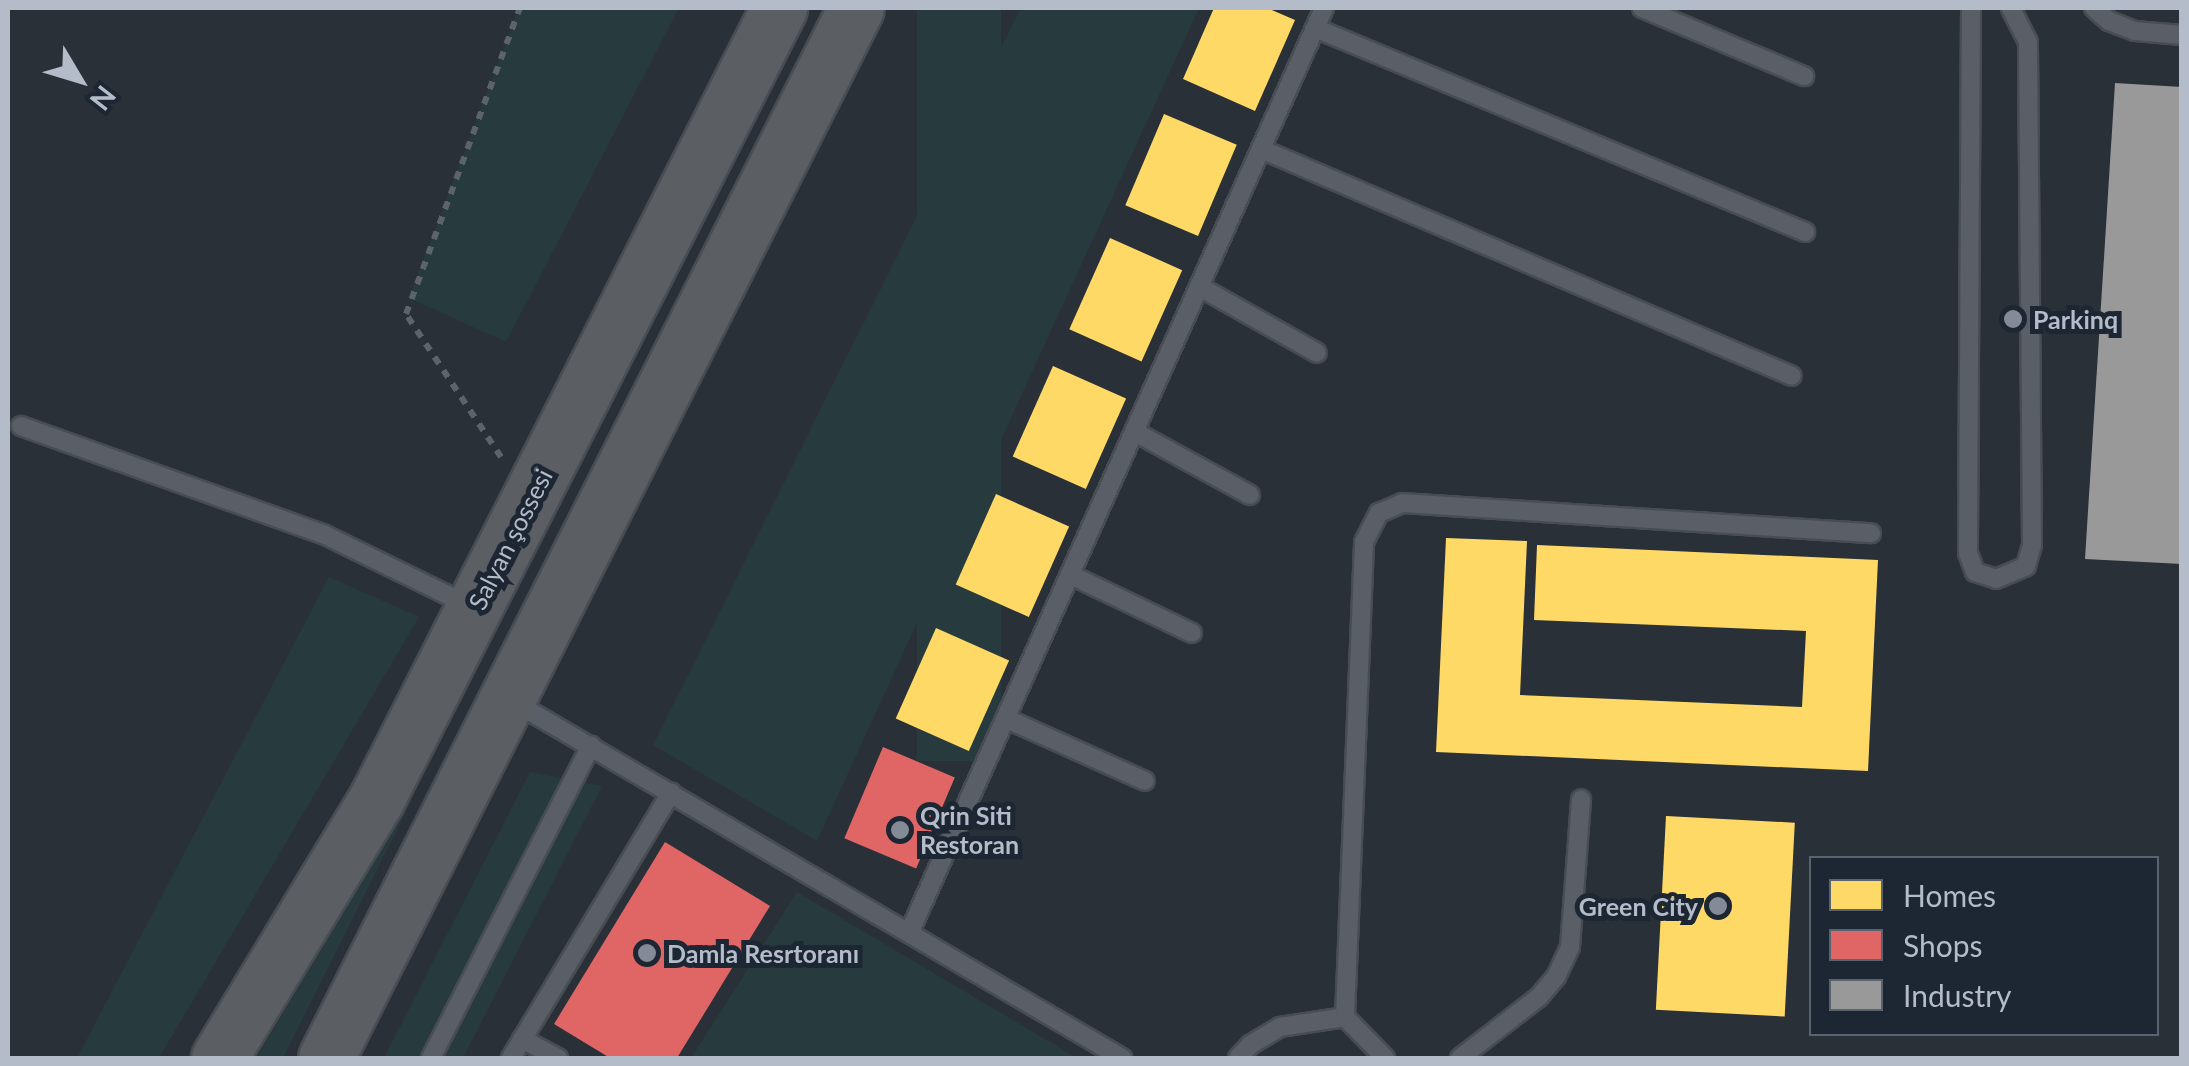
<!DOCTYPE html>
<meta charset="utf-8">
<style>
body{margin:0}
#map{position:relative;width:2189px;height:1066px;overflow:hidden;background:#2a3038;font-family:Lato,sans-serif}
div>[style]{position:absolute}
.green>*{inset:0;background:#273a3e;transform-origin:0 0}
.homes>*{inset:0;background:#ffd966;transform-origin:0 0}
.shops>*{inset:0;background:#e06666;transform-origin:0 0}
.industry>*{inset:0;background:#999}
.path>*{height:6px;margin-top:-3px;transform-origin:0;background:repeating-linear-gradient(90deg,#5d636a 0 8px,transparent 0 16px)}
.roads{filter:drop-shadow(2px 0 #484c53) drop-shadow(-2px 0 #484c53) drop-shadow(0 2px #484c53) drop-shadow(0 -2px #484c53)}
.service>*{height:18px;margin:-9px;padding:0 9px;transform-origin:9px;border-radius:9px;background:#5a5e66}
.trunk>*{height:55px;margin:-27.5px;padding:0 27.5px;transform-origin:27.5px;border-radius:27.5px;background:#5b5f64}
.dots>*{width:28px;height:28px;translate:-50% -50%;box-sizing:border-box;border:5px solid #1d2633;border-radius:50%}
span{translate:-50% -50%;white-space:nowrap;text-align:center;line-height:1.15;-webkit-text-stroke:10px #1d2633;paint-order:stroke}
.poi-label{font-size:25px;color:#b4bcc9;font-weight:700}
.left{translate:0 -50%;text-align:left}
.right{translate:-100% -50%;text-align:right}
.street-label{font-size:25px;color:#b4bcc9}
.frame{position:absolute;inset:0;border:10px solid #b4bcc9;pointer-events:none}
.legend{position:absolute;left:1809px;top:856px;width:350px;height:180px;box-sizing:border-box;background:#1d2633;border:2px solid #59626f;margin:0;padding:12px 18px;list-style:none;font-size:30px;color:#b4bcc9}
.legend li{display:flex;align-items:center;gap:20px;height:50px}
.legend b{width:50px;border:2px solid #59626f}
.north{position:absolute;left:30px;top:30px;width:100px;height:100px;-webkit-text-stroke:8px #1d2633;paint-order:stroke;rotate:128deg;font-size:28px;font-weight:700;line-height:40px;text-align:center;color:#b4bcc9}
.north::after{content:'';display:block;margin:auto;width:35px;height:45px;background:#b4bcc9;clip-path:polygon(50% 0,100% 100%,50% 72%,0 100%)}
</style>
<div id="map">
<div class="green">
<div style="clip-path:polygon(519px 8px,679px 8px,506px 342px,409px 298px)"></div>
<div style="left:917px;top:8px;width:84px;height:753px"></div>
<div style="clip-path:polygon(1021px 8px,1199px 8px,817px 841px,653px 745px)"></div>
<div style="clip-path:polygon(329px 577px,419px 617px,159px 1058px,77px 1058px)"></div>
<div style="clip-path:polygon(530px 772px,602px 786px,463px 1058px,384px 1058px)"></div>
<div style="clip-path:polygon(416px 792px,283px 1058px,256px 1058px)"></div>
<div style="clip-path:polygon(797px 892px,1077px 1058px,691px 1058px)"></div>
</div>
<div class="homes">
<div style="clip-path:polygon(1214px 8px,1267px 8px,1295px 20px,1255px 111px,1183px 79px)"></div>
<div style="left:1164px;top:114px;width:79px;height:99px;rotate:23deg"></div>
<div style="left:1110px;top:238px;width:79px;height:100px;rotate:24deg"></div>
<div style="left:1053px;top:366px;width:80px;height:99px;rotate:24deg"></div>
<div style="left:996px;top:494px;width:80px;height:99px;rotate:24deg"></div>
<div style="clip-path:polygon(1446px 538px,1527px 541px,1520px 695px,1802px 707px,1806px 631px,1534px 620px,1537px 545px,1878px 560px,1868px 771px,1436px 752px)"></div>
<div style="left:936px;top:628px;width:80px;height:99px;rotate:24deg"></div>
<div style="left:1666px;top:816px;width:129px;height:194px;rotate:3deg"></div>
</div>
<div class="shops">
<div style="left:883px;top:747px;width:78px;height:99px;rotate:23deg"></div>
<div style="clip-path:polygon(665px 842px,770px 906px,677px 1058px,610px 1058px,554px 1024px)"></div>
</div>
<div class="industry">
<div style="clip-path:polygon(2115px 83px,2182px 87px,2182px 564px,2085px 559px)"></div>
</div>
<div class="path">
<div style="left:501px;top:457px;width:172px;rotate:-123.6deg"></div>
<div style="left:406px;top:314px;width:327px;rotate:-69.6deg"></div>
</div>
<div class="roads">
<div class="service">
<div style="left:1642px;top:8px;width:176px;rotate:22.8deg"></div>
<div style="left:1971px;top:8px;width:545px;rotate:90.32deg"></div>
<div style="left:1968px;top:553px;width:20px;rotate:70deg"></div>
<div style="left:1975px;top:572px;width:22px;rotate:18deg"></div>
<div style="left:1996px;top:579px;width:33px;rotate:-23deg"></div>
<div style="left:2026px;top:566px;width:22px;rotate:-74deg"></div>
<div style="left:2032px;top:545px;width:503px;rotate:-90.46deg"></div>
<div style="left:2028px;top:42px;width:38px;rotate:-117deg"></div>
<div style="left:2094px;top:8px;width:20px;rotate:41deg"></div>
<div style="left:2109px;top:21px;width:28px;rotate:21deg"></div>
<div style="left:2135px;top:31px;width:47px;rotate:4.9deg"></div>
<div style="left:1315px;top:28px;width:531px;rotate:22.6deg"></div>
<div style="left:1261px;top:149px;width:577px;rotate:23.15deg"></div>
<div style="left:1200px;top:287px;width:134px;rotate:29.4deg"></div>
<div style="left:21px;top:426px;width:323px;rotate:19.7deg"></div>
<div style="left:325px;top:535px;width:161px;rotate:26.1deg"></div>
<div style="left:1135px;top:432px;width:131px;rotate:28.7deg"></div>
<div style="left:1071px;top:575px;width:134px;rotate:25.6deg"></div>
<div style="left:514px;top:702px;width:705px;rotate:30.35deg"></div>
<div style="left:1007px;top:719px;width:151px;rotate:24.2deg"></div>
<div style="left:910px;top:931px;width:1012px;rotate:-65.84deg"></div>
<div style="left:522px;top:1039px;width:41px;rotate:27.8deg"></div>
<div style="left:431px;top:1058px;width:351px;rotate:-62.9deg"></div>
<div style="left:511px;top:1058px;width:310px;rotate:-58.9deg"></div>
<div style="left:1238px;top:1058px;width:18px;rotate:-47deg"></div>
<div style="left:1250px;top:1045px;width:35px;rotate:-31deg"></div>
<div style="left:1280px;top:1027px;width:66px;rotate:-8.7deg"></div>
<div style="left:1385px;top:1058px;width:57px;rotate:-134.3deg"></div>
<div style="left:1345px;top:1017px;width:475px;rotate:-87.7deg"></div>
<div style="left:1364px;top:542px;width:33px;rotate:-63deg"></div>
<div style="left:1379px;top:513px;width:25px;rotate:-23deg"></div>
<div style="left:1402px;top:503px;width:470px;rotate:3.7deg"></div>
<div style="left:1460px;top:1058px;width:100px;rotate:-37.7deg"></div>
<div style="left:1539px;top:997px;width:26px;rotate:-50deg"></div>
<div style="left:1556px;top:977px;width:33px;rotate:-65deg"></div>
<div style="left:1570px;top:947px;width:148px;rotate:-85.7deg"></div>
</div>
<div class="trunk">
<div style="left:219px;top:1058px;width:302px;rotate:-58.7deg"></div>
<div style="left:376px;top:800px;width:889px;rotate:-63.03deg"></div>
<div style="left:326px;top:1058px;width:1176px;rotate:-63.22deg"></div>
</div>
</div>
<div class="dots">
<div style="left:2013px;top:319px;background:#848b96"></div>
<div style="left:900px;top:830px;background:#848b96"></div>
<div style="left:1718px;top:906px;background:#848b96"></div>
<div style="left:647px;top:953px;background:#848b96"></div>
</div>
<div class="poi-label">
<span class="left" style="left:2033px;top:319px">Parkinq</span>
<span class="left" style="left:920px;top:830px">Qrin Siti<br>Restoran</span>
<span class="right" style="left:1698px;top:906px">Green City</span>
<span class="left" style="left:667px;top:953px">Damla Resrtoranı</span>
</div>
<div class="street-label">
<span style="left:510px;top:539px;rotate:-63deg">Salyan şossesi</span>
</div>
<div class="frame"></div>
<ul class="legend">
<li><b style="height:28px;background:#ffd966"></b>Homes</li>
<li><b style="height:28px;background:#e06666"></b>Shops</li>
<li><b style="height:28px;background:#999"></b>Industry</li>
</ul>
<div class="north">N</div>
</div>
